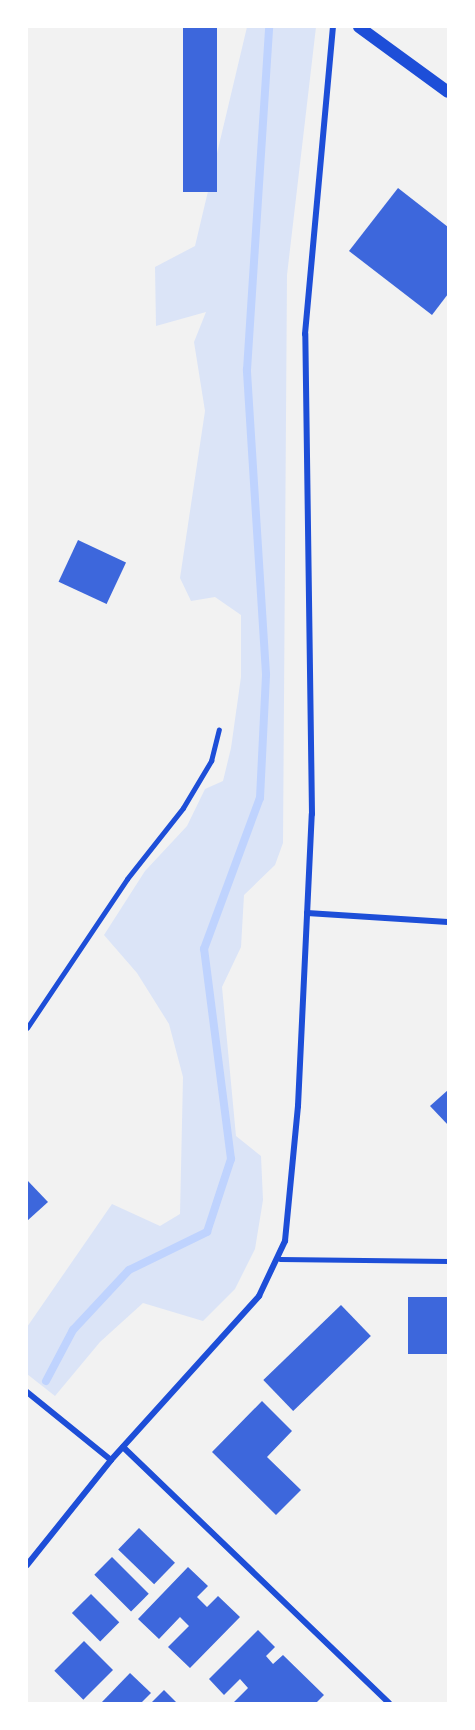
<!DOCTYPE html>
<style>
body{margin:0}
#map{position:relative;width:475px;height:1730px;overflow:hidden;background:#f2f2f2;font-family:"PT Sans",sans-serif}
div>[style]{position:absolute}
.green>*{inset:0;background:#dbe4f7}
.stream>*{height:8px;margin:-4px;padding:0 4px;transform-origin:4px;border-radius:4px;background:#bfd3fe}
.building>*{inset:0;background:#3d67dc;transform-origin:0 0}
.service>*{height:4.5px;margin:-2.25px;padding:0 2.25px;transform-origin:2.25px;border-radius:2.25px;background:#1d4ed8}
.minor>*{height:6px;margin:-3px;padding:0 3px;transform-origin:3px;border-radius:3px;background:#1d4ed8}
.secondary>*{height:12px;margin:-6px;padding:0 6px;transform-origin:6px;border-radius:6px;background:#1d4ed8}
span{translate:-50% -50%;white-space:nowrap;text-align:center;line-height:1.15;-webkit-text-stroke:5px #fff;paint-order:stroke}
.frame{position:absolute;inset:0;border:28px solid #fff;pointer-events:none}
</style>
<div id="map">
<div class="green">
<div style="clip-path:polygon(247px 27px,316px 27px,287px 275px,283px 843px,275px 865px,244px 895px,241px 947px,222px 987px,236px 1136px,261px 1156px,263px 1200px,255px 1249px,235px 1289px,203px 1321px,143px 1303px,100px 1342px,55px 1396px,27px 1374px,27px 1327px,112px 1204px,160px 1226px,180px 1214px,183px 1077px,169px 1024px,137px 973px,104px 935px,145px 871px,187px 826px,205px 789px,223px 781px,231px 748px,241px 677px,241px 615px,215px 597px,191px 601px,180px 578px,205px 411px,194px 342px,206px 312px,156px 326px,155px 267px,195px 246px)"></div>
</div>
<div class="stream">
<div style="left:46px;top:1381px;width:58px;rotate:-62.1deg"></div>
<div style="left:73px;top:1330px;width:82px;rotate:-47deg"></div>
<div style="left:129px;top:1270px;width:87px;rotate:-26deg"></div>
<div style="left:207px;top:1232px;width:77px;rotate:-71.8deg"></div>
<div style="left:231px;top:1159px;width:212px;rotate:-97.3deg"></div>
<div style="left:204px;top:949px;width:161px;rotate:-69.7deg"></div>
<div style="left:260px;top:798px;width:124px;rotate:-87.2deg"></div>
<div style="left:266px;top:674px;width:305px;rotate:-93.6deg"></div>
<div style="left:247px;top:370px;width:344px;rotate:-86.3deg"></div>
</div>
<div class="building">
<div style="left:183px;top:27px;width:34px;height:165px"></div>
<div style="clip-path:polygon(398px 188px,448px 227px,448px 294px,432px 315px,349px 251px)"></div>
<div style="left:78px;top:540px;width:53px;height:46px;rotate:25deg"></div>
<div style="clip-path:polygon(448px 1090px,448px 1125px,430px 1106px)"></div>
<div style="clip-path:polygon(27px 1180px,48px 1202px,27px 1221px)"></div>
<div style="left:448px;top:1297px;width:57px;height:40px;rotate:90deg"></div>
<div style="left:341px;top:1305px;width:43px;height:108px;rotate:46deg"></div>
<div style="clip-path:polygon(262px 1401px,292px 1431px,267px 1457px,301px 1490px,276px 1515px,212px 1452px)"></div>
<div style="left:139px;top:1528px;width:50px;height:30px;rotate:44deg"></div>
<div style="left:112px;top:1557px;width:52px;height:25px;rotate:45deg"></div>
<div style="clip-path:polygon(188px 1567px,208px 1586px,197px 1597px,207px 1607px,218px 1596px,240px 1617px,190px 1668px,168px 1647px,189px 1626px,180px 1617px,159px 1639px,138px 1619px)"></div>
<div style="left:91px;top:1594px;width:40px;height:27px;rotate:45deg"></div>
<div style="clip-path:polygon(258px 1630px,275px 1647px,266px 1656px,273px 1664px,283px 1655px,324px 1695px,316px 1703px,233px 1703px,248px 1688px,240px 1679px,224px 1695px,209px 1679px)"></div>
<div style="left:84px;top:1641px;width:41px;height:42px;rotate:45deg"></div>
<div style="clip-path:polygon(130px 1673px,151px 1693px,141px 1703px,101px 1703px)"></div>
<div style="clip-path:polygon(164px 1690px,177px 1703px,151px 1703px)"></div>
</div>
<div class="service">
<div style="left:27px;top:1028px;width:179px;rotate:-56.1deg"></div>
<div style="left:127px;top:879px;width:90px;rotate:-51.7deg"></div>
<div style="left:183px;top:808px;width:55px;rotate:-59.2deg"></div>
<div style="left:211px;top:761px;width:32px;rotate:-76deg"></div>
<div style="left:280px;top:1259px;width:168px;rotate:0.7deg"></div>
</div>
<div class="minor">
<div style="left:307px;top:913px;width:141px;rotate:3.7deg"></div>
<div style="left:27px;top:1392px;width:108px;rotate:39deg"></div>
<div style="left:123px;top:1447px;width:369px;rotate:43.9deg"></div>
<div style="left:27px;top:1565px;width:134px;rotate:-51.3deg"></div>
<div style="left:111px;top:1460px;width:221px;rotate:-47.9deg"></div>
<div style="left:259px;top:1296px;width:61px;rotate:-64.7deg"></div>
<div style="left:285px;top:1241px;width:136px;rotate:-84.5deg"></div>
<div style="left:298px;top:1106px;width:292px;rotate:-87.3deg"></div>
<div style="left:312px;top:814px;width:480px;rotate:-90.8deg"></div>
<div style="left:305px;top:334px;width:308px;rotate:-84.8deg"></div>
</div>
<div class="secondary">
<div style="left:359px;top:27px;width:110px;rotate:36.1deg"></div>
</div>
<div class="frame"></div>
</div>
